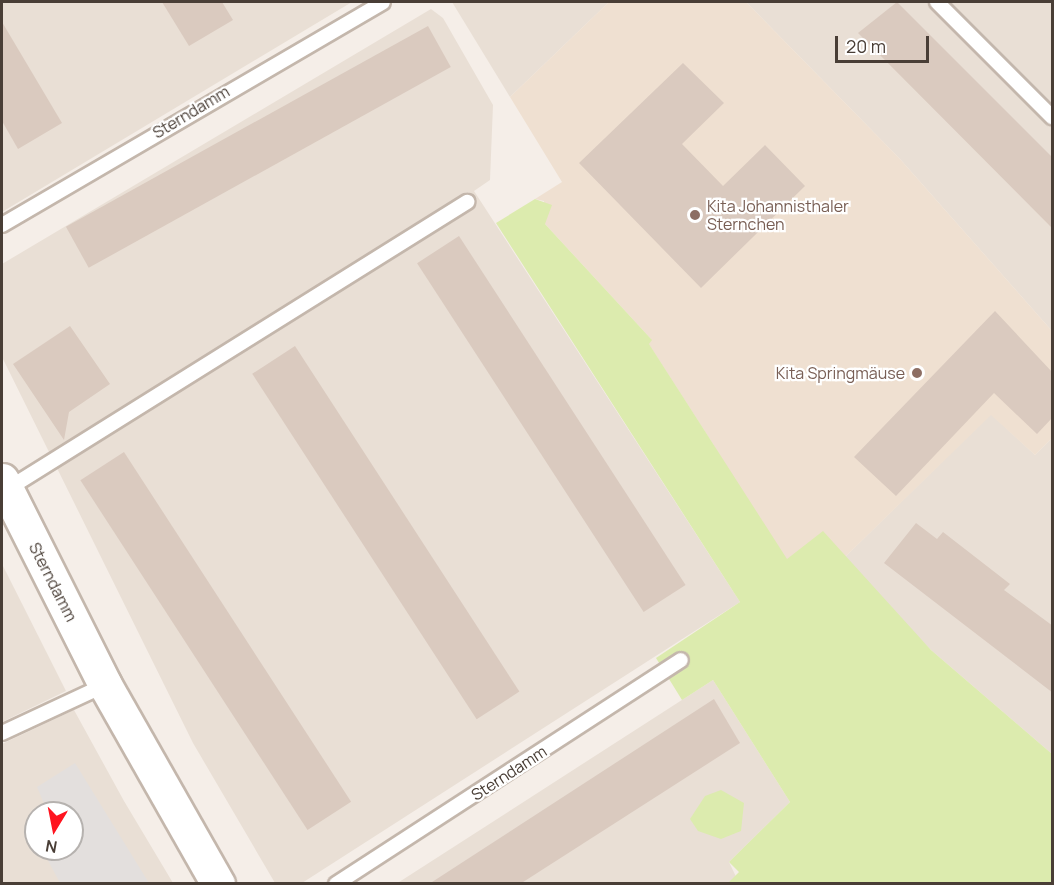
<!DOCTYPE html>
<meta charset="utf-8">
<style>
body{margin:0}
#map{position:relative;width:1054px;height:885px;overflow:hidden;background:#f5eee8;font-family:Manrope,sans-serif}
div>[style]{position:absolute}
.residential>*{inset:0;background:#e9dfd5}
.education>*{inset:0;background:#efe0d1}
.green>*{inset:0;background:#dcebae}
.parking>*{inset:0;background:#e3dfdd}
.building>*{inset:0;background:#dacabf;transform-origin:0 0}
.roads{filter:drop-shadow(2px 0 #c4b7ac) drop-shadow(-2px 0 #c4b7ac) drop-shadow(0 2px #c4b7ac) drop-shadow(0 -2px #c4b7ac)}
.service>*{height:14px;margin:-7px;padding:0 7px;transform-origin:7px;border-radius:7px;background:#fff}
.tertiary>*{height:33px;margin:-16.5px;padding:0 16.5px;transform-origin:16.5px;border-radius:16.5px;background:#fff}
.dots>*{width:16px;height:16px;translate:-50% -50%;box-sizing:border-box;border:3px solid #fff;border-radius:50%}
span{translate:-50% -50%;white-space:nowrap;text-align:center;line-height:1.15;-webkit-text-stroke:4.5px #fff;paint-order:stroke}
.street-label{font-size:16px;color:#493e36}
.education-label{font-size:16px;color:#785e54}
.left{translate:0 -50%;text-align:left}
.right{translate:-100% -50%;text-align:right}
.frame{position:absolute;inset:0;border:3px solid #493e36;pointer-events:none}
.north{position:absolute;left:24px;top:801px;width:60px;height:60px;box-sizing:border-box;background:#fff;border:2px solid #b6b2af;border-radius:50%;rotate:190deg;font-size:16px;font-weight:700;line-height:24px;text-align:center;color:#493e36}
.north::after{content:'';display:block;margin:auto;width:21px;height:27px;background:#ff141f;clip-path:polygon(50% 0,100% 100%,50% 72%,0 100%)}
.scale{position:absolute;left:835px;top:36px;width:94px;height:27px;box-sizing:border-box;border:3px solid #493e36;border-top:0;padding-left:8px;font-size:18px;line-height:21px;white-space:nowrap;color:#493e36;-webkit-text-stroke:4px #fff;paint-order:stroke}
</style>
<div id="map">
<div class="residential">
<div style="clip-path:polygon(2px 2px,352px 2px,2px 212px)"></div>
<div style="clip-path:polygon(452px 2px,609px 2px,510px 97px)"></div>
<div style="clip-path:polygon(746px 2px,1052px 2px,1052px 331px,900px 159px)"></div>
<div style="clip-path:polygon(431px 9px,443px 18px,493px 105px,490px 180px,474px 191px,740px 602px,302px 883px,275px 883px,193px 743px,2px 357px,2px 264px)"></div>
<div style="clip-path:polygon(991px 414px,1035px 455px,1052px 438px,1052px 754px,931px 650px,842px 560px)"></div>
<div style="clip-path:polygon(2px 564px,66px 691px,2px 722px)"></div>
<div style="clip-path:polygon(713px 680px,790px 802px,729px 862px,739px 883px,396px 884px)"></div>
<div style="clip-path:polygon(evenodd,74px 710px,124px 801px,173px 883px,2px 883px,2px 744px,74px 710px,36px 813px,72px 813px,72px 849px,36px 849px,36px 813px)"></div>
</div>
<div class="education">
<div style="clip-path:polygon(609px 2px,746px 2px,900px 159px,1052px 331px,1052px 438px,1035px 455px,991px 415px,842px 560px,783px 571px,713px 444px,648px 343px,651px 339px,545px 224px,544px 201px,535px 199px,562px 182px,510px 97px)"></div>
</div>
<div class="green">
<div style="clip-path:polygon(535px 199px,552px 205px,545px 224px,652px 340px,649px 344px,787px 559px,823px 531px,931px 650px,1052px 754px,1052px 883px,728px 883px,739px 872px,729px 862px,790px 802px,713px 680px,682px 700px,656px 658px,740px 602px,496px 223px)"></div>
<div style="clip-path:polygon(721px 790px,744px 803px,741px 831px,721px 839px,698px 831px,690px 819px,705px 796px)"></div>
</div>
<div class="parking">
<div style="clip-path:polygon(75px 763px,149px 883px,60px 883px,42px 849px,72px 849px,72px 813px,48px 813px,37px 787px)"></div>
</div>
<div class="building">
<div style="clip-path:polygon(162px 2px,222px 2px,233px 20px,189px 46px)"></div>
<div style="clip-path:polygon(897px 2px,1053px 158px,1053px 229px,858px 33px)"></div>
<div style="clip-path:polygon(2px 22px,62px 123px,18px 149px,2px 121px)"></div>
<div style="left:428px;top:26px;width:47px;height:414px;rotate:61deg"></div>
<div style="clip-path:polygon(683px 63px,724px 103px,682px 144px,723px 186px,765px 145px,805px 186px,701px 288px,579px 163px)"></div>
<div style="left:459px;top:236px;width:416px;height:50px;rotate:57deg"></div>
<div style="clip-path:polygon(995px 311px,1053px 373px,1053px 417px,1037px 434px,994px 393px,896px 496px,854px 457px)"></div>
<div style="clip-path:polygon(70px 326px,110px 384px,69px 412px,64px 440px,13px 364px)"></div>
<div style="left:295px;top:346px;width:412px;height:51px;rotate:57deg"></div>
<div style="left:124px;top:452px;width:417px;height:52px;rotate:57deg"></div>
<div style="clip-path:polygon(916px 523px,937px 539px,943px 532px,1010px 584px,1004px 590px,1053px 626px,1053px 693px,884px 563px)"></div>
<div style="clip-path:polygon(714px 699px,740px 743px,520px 884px,429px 884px)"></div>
</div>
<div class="roads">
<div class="service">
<div style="left:937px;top:2px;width:163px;rotate:45deg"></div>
<div style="left:2px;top:225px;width:441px;rotate:-30.3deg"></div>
<div style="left:6px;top:490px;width:544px;rotate:-31.99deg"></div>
<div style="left:2px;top:733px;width:114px;rotate:-25deg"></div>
<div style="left:336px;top:884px;width:411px;rotate:-33deg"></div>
</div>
<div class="tertiary">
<div style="left:2px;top:480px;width:229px;rotate:63.3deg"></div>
<div style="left:105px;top:685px;width:229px;rotate:60.4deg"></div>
</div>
</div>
<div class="dots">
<div style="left:695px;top:215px;background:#8d6e63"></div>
<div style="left:917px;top:373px;background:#8d6e63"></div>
</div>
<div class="street-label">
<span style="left:191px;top:112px;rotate:-31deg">Sterndamm</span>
<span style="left:53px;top:582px;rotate:63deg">Sterndamm</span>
<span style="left:509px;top:773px;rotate:-33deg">Sterndamm</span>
</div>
<div class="education-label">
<span class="left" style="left:707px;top:215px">Kita Johannisthaler<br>Sternchen</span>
<span class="right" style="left:905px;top:373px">Kita Springmäuse</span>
</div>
<div class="frame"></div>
<div class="north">N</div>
<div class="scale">20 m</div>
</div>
